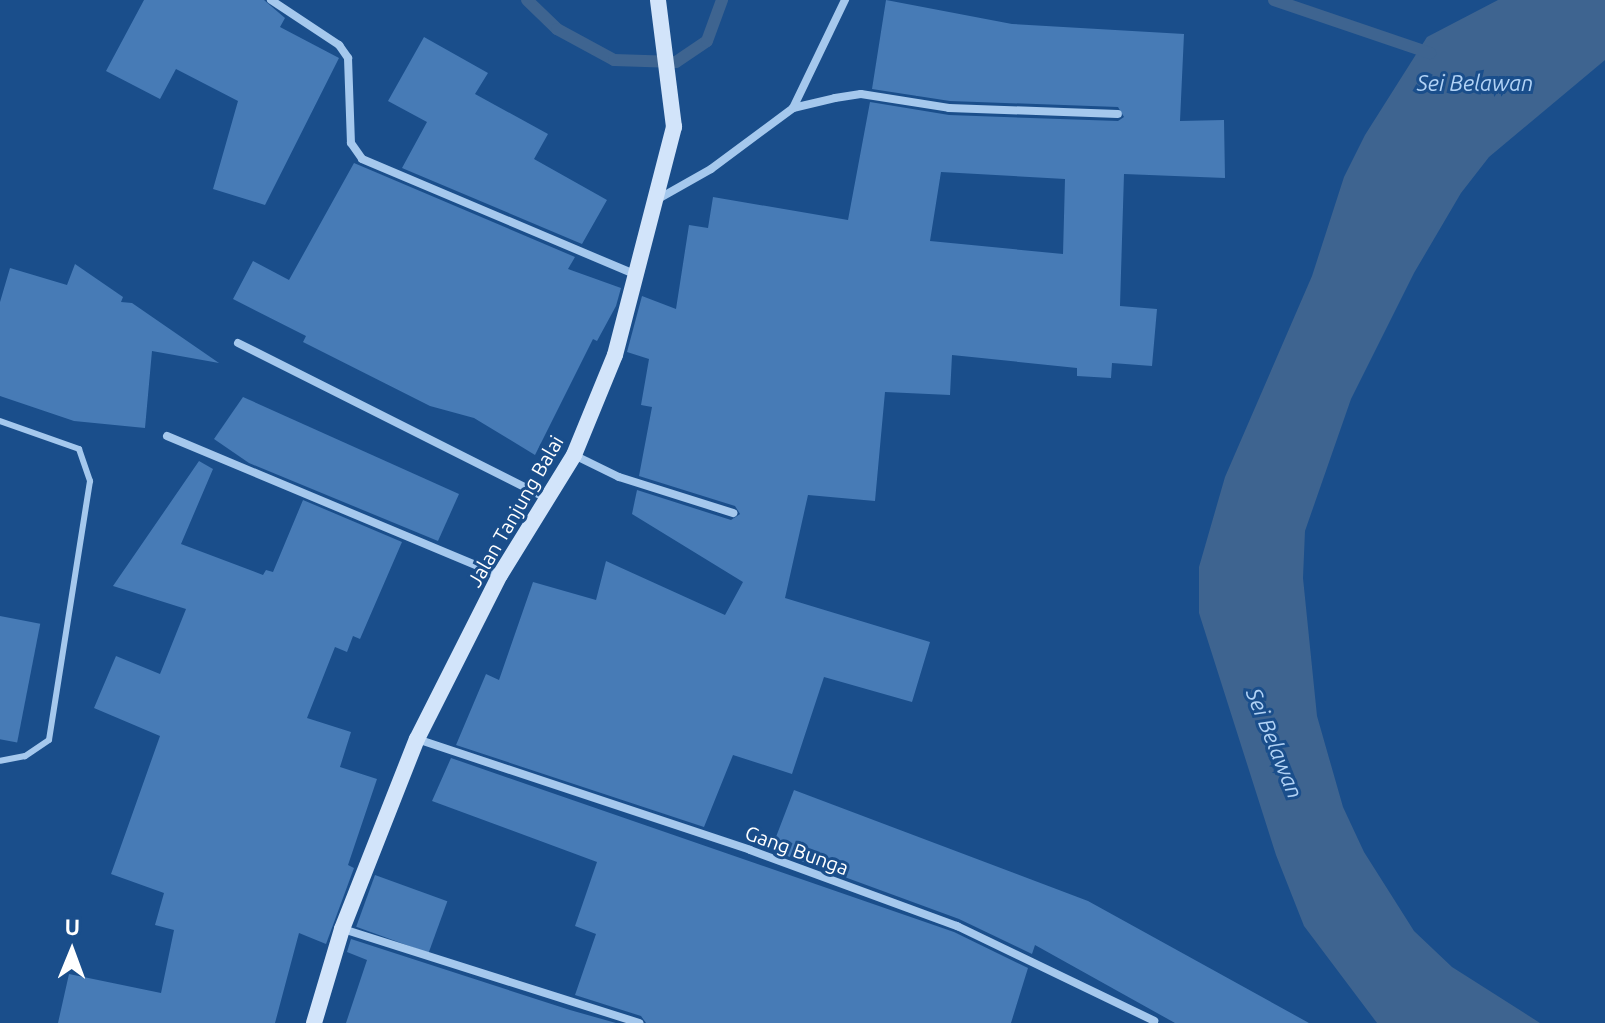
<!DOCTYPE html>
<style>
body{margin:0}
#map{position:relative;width:1605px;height:1023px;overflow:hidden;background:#1a4e8b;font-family:Ubuntu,sans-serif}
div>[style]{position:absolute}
.water>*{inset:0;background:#3e6490}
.stream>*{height:12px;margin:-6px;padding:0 6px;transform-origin:6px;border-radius:6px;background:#3e6490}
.building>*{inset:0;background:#477bb6;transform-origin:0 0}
.lane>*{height:6px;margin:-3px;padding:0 3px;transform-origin:3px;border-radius:3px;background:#a5c8ed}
.street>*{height:8px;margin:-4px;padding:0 4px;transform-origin:4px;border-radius:4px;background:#a5c8ed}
.secondary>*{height:16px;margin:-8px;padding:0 8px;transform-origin:8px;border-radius:8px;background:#d2e4fa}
span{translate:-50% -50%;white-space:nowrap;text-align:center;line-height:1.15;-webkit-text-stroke:6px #1a4e8b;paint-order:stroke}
.street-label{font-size:20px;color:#fff}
.water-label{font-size:22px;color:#b1d2f5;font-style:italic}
.north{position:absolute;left:32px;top:911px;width:80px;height:80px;-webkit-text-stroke:6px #1a4e8b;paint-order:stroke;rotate:1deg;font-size:22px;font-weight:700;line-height:32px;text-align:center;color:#fff}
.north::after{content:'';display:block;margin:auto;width:28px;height:36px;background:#fff;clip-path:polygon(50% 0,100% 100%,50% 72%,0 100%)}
</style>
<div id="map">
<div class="water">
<div style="clip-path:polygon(1498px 0,1605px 0,1605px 60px,1489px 157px,1461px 193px,1414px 273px,1351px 399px,1305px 531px,1303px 578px,1317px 716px,1343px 807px,1364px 852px,1414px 931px,1452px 967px,1540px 1023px,1377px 1023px,1304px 926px,1276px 855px,1199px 613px,1199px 567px,1225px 477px,1312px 276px,1344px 177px,1365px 135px,1427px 37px)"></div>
</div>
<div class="stream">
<div style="left:527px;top:0;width:42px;rotate:44deg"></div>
<div style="left:557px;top:29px;width:65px;rotate:28.5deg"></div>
<div style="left:614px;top:60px;width:62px;rotate:1.8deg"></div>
<div style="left:676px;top:62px;width:37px;rotate:-34deg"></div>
<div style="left:707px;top:41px;width:44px;rotate:-69.9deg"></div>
<div style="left:1274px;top:0;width:165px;rotate:18.8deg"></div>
</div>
<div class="building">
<div style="clip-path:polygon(144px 0,264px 0,285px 18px,280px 27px,339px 58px,265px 205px,213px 189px,238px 101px,176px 69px,160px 99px,106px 71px)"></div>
<div style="clip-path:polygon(evenodd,886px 0,1012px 24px,1184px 34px,1180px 121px,1224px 120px,1225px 178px,1124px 174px,1120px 306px,1157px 309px,1152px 366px,1112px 363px,1111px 378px,1077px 376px,1077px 368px,952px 355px,950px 395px,885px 392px,875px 501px,808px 495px,785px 598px,930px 642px,912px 702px,824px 677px,792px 774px,733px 755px,704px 827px,456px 745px,486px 674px,499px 680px,533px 582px,596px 600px,606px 561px,725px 615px,743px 582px,632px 514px,637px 490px,731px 520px,740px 514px,735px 506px,639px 476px,652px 407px,641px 405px,649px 359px,627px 352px,642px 296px,676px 309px,689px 225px,708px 228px,713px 197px,848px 220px,870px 102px,949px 115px,1118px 121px,1124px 117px,1118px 107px,950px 101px,872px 89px,886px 0,941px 172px,1065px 179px,1063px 254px,930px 241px,941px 172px)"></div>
<div style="clip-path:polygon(424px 37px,488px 73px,475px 94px,548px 134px,534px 159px,607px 200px,582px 244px,402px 168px,427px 122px,388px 101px)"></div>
<div style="clip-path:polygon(354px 163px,575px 257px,568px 269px,621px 288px,616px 306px,597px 341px,593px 339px,535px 455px,474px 418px,430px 406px,303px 342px,306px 336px,233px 299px,253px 261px,289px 280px)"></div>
<div style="clip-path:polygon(75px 264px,123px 297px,121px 302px,132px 303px,219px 363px,152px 351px,145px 428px,74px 421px,0 396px,0 302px,10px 268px,67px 285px)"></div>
<div style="clip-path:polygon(243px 397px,459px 494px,438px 541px,249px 463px,214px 439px)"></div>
<div style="clip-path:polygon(199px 461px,213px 469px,181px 544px,263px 575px,266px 570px,273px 572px,303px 500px,402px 542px,360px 639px,353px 636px,347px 652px,335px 647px,307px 718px,351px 732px,340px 767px,377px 779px,348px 865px,354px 868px,326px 944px,299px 933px,275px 1023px,58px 1023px,69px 974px,161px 993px,174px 930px,155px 925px,164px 893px,111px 874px,160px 736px,94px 708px,116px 656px,160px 674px,186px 609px,113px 586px)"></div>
<div style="left:0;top:616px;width:41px;height:121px;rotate:11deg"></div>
<div style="clip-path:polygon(451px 758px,954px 932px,1028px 968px,1011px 1023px,646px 1023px,641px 1016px,575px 995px,596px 934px,575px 926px,597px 862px,432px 801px)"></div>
<div style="clip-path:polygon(794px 790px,1088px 901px,1309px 1023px,1175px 1023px,1035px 945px,1032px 954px,959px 919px,771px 850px)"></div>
<div style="left:375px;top:875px;width:77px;height:55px;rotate:20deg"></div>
<div style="clip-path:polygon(351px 939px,570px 1010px,616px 1023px,346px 1023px,367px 960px,347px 952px)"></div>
</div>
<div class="lane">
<div style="left:0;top:421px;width:84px;rotate:19.5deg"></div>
<div style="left:79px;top:449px;width:34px;rotate:71deg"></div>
<div style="left:90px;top:481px;width:262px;rotate:99deg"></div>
<div style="left:49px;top:740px;width:29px;rotate:146deg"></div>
<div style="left:25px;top:756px;width:25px;rotate:169deg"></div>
</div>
<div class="street">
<div style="left:271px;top:0;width:82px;rotate:33.5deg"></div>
<div style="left:339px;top:45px;width:16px;rotate:55deg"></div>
<div style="left:348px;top:58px;width:85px;rotate:88deg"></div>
<div style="left:351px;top:143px;width:19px;rotate:55deg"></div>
<div style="left:362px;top:159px;width:295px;rotate:22.9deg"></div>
<div style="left:793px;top:108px;width:120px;rotate:-64.3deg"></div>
<div style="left:658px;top:199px;width:61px;rotate:-29.5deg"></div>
<div style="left:711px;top:169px;width:102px;rotate:-36.6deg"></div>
<div style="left:793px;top:108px;width:43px;rotate:-13.4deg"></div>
<div style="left:835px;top:98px;width:26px;rotate:-9deg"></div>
<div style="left:861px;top:94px;width:89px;rotate:9deg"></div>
<div style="left:949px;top:108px;width:169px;rotate:2deg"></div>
<div style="left:238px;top:343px;width:343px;rotate:26.7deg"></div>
<div style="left:167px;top:436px;width:361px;rotate:22.7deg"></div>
<div style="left:574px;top:455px;width:50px;rotate:26.1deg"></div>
<div style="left:619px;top:477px;width:120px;rotate:17.5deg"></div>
<div style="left:417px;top:739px;width:351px;rotate:18.4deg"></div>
<div style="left:750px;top:850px;width:221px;rotate:20.2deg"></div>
<div style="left:957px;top:926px;width:219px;rotate:25.7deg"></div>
<div style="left:343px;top:929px;width:311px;rotate:17.6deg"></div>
</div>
<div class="secondary">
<div style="left:314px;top:1023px;width:98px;rotate:-73.4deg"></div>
<div style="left:342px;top:929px;width:204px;rotate:-68.5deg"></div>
<div style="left:417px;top:739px;width:184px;rotate:-63.2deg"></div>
<div style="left:500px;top:575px;width:141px;rotate:-58.3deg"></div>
<div style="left:574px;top:455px;width:108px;rotate:-67.7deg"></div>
<div style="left:615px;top:355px;width:236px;rotate:-75.5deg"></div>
<div style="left:674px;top:127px;width:128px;rotate:-97.2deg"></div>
</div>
<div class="street-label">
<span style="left:515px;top:511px;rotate:-60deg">Jalan Tanjung Balai</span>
<span style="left:797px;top:850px;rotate:20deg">Gang Bunga</span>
</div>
<div class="water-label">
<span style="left:1475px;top:83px">Sei Belawan</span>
<span style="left:1275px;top:743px;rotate:68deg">Sei Belawan</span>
</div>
<div class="north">U</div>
</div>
